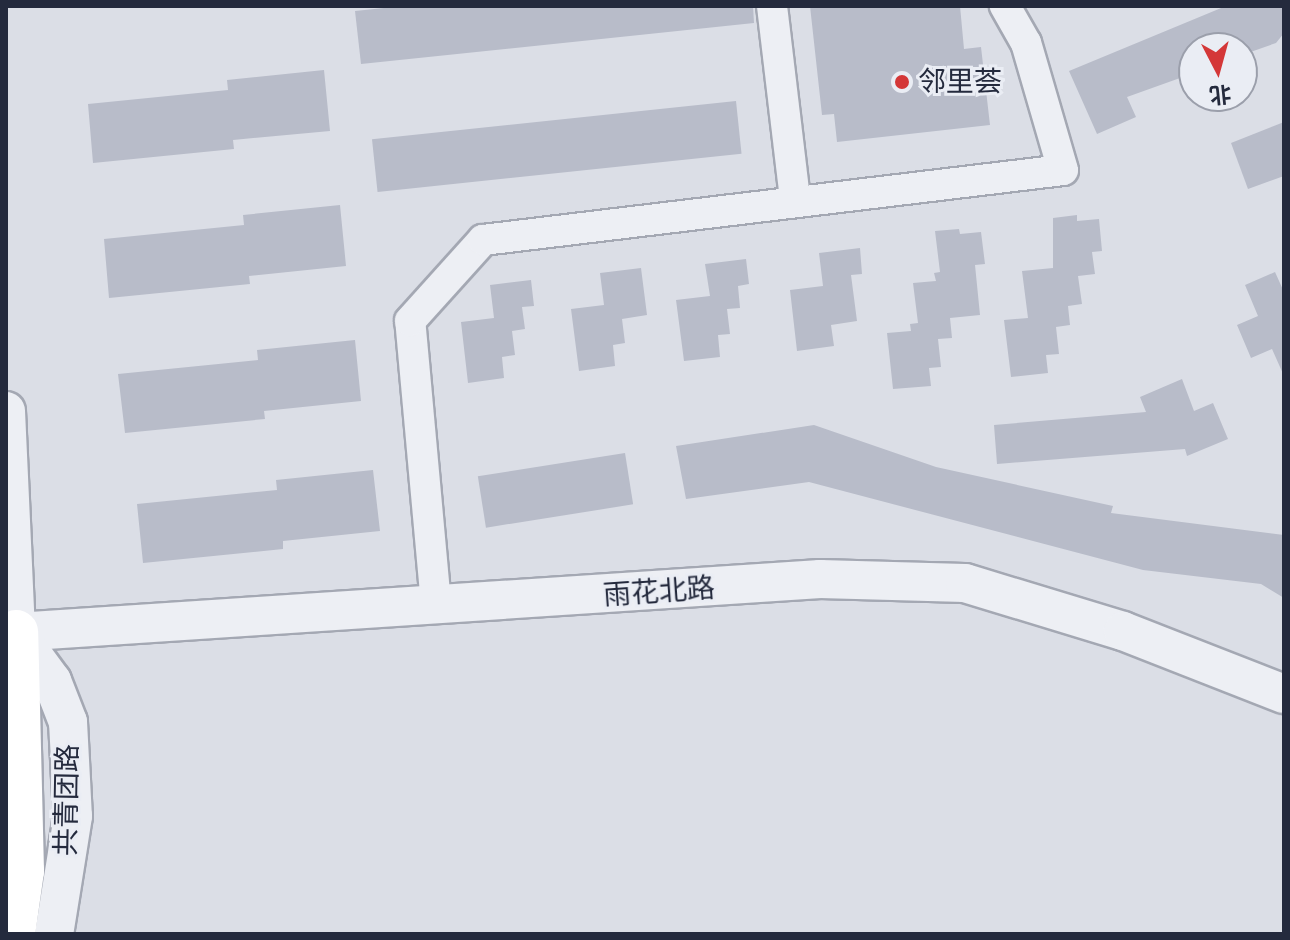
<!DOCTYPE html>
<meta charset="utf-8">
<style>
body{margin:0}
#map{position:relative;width:1290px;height:940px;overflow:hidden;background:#dbdee6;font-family:"Source Sans 3","Noto Sans SC",sans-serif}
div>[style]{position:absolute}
.building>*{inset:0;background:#b8bcc9;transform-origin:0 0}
.roads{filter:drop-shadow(2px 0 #a4a8b3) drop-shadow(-2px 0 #a4a8b3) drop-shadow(0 2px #a4a8b3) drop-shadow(0 -2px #a4a8b3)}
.minor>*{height:30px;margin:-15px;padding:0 15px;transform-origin:15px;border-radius:15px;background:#edeff4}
.tertiary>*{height:38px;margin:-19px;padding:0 19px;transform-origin:19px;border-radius:19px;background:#edeff4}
.primary>*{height:44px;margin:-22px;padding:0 22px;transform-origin:22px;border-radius:22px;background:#fff}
.dots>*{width:22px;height:22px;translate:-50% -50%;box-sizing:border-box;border:4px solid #eaedf4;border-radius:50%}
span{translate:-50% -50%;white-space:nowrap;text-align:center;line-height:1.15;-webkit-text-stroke:6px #eaedf4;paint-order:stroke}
.poi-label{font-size:28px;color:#242a3d}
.left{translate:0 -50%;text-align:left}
.street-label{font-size:28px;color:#242a3d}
.frame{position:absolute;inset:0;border:8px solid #242a3d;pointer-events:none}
.north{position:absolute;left:1178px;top:32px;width:80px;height:80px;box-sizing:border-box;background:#eaedf4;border:2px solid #9b9fab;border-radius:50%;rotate:174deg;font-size:22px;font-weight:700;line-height:32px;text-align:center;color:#242a3d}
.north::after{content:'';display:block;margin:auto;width:28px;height:36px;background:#d43738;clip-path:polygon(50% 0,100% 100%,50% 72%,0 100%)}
</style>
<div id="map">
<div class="building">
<div style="clip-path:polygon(403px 6px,753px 6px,754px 23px,361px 64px,355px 11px)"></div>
<div style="clip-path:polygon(810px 6px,960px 6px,964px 49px,981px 47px,990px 125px,837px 142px,834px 114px,822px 115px)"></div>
<div style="clip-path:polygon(1226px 6px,1284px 6px,1284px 33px,1276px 43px,1242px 55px,1242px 48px,1194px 48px,1194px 73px,1127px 97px,1136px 117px,1097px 134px,1069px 71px)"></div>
<div style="clip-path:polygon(324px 70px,330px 131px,233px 140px,234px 149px,93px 163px,88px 104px,228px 90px,227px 80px)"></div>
<div style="left:736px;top:101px;width:53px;height:366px;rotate:84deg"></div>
<div style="clip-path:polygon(1284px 122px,1284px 176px,1248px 189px,1231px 143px)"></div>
<div style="clip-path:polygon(340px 205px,346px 266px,249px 276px,250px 284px,109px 298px,104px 239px,244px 225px,243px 215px)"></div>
<div style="clip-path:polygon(1077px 215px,1077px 221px,1099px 219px,1102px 251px,1092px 252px,1095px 274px,1078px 276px,1082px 304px,1068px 306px,1070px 325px,1056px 327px,1059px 354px,1046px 355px,1048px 373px,1011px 377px,1004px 320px,1028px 318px,1022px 271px,1053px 268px,1053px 218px)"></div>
<div style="clip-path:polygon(959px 229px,960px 234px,981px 232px,985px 264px,975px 265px,980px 315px,950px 318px,952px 338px,938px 339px,941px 367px,929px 368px,931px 386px,893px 389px,887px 333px,911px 331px,910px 324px,918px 323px,913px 283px,936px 281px,934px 273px,940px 272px,935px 231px)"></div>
<div style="clip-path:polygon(860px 248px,862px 274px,851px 275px,857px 321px,831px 325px,834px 346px,797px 351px,790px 290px,823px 286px,819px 253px)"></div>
<div style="clip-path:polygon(746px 259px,749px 284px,738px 286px,740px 308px,727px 309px,730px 334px,718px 335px,720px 357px,684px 361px,676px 300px,710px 296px,705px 264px)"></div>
<div style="clip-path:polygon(641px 268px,647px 315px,622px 319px,625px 343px,613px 345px,615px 366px,579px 371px,571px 309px,604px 305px,600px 273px)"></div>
<div style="clip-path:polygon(1275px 272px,1284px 292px,1284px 376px,1272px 349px,1251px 358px,1237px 325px,1258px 316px,1245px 285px)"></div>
<div style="clip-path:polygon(531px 280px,534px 306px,522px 307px,525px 329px,512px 331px,515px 355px,502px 357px,504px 378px,468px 383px,461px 322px,494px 318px,490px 285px)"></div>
<div style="clip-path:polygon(355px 340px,361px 401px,264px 411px,265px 419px,125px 433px,118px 374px,258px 360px,257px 350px)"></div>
<div style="clip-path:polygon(1182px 379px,1194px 411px,1213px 403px,1228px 439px,1187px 456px,1185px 449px,997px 464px,994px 425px,1146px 412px,1140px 397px)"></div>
<div style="clip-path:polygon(814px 425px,936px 467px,1113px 506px,1111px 513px,1284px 535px,1284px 598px,1261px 584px,1143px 570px,809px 482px,686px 499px,676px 446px)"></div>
<div style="left:625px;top:453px;width:52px;height:149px;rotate:81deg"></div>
<div style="clip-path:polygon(373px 470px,380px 531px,283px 541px,283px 549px,143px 563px,137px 504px,277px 490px,276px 480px)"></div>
</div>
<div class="roads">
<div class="minor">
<div style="left:772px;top:6px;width:194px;rotate:83.2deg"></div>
<div style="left:436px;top:604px;width:284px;rotate:-95.2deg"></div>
<div style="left:410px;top:321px;width:109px;rotate:-48deg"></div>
<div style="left:483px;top:240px;width:584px;rotate:-6.88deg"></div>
<div style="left:1063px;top:170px;width:132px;rotate:-106.2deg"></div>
<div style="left:1026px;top:43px;width:43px;rotate:-119.6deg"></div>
</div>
<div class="tertiary">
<div style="left:6px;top:411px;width:221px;rotate:87.4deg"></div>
<div style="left:16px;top:632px;width:24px;rotate:102deg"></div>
<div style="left:16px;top:632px;width:806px;rotate:-3.77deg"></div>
<div style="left:820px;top:579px;width:145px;rotate:1.6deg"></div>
<div style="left:965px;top:583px;width:165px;rotate:16.9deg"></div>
<div style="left:1123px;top:631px;width:173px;rotate:21.4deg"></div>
<div style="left:16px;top:632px;width:61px;rotate:53.7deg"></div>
<div style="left:52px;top:681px;width:44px;rotate:68.7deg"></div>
<div style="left:68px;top:722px;width:94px;rotate:87deg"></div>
<div style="left:73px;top:816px;width:120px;rotate:99.1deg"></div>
</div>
<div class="primary">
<div style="left:13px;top:934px;width:64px;rotate:-81.9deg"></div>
<div style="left:22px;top:871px;width:239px;rotate:-91.4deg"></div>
</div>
</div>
<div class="dots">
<div style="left:902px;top:82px;background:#d43738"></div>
</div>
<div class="poi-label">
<span class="left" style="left:918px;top:82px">邻里荟</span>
</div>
<div class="street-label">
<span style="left:659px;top:592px;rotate:-4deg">雨花北路</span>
<span style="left:67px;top:800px;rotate:-89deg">共青团路</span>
</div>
<div class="frame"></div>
<div class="north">北</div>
</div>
